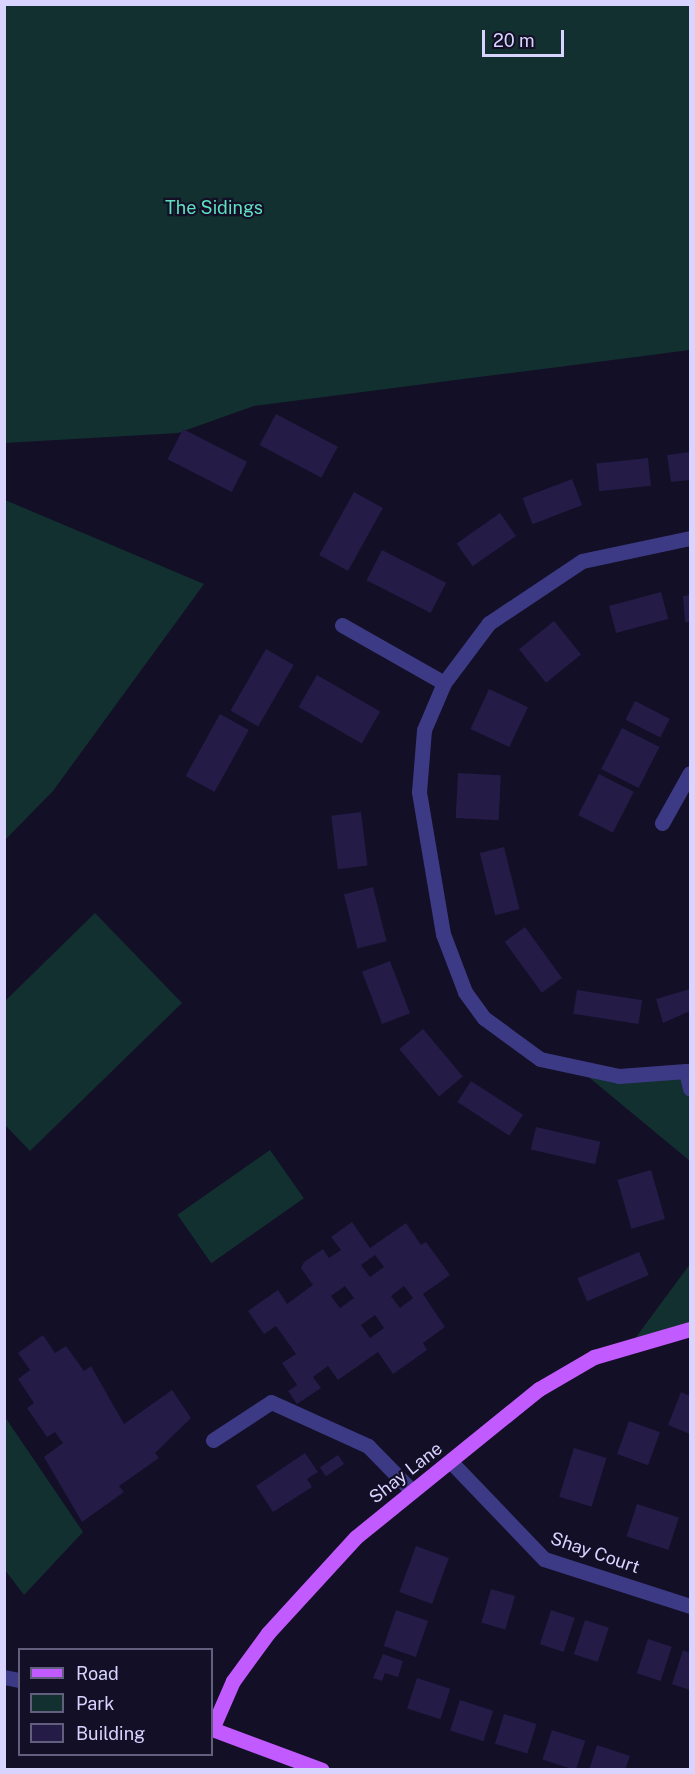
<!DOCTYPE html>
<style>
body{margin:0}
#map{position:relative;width:695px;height:1774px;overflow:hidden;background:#130f26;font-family:"Public Sans",sans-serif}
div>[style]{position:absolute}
.green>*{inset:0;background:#12302f;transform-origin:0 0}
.building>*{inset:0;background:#241b47;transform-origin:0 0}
.minor>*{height:15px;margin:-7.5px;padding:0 7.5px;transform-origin:7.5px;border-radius:7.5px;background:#3d3a85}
.major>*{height:15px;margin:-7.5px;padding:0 7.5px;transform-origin:7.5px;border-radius:7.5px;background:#c25bff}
span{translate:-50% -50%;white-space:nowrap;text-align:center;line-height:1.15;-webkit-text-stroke:4.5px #130f26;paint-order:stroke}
.park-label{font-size:18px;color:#5fe0c0}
.street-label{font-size:18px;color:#d9d4ff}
.frame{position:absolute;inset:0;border:6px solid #d9d4ff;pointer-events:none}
.legend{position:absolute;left:18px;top:1648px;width:195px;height:108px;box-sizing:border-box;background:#130f26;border:2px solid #625e7d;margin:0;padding:8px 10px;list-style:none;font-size:18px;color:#d9d4ff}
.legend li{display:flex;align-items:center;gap:12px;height:30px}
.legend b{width:30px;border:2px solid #625e7d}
.scale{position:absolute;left:482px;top:30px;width:82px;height:27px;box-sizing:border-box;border:3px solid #d9d4ff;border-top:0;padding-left:8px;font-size:18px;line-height:21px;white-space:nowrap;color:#d9d4ff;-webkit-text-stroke:4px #130f26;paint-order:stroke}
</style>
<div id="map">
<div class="green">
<div style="clip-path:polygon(5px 5px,690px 5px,690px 350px,254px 406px,178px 433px,5px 443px)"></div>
<div style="clip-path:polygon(5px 500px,204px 584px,53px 791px,5px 840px)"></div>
<div style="clip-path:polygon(95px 913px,182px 1003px,30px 1151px,5px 1125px,5px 1001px)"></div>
<div style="clip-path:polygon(580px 1070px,690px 1070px,690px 1161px)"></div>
<div style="left:270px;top:1150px;width:59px;height:113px;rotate:55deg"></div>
<div style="clip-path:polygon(690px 1264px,690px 1329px,631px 1344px)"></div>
<div style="clip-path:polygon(5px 1417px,83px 1532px,24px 1595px,5px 1570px)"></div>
</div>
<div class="building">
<div style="left:276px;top:414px;width:70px;height:35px;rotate:28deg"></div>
<div style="left:183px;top:429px;width:72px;height:34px;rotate:27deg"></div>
<div style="clip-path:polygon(690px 452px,690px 480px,671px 482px,667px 455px)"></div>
<div style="left:648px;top:458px;width:28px;height:52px;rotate:84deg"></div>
<div style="left:572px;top:479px;width:28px;height:53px;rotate:69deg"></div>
<div style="left:354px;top:492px;width:33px;height:72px;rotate:29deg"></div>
<div style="left:500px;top:513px;width:28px;height:53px;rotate:55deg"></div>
<div style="left:382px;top:550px;width:72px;height:34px;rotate:27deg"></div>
<div style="left:661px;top:592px;width:28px;height:54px;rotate:75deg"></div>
<div style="clip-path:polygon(690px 595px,690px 622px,685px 622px,683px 596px)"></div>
<div style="left:554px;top:621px;width:43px;height:45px;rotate:51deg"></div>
<div style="left:266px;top:649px;width:32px;height:71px;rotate:30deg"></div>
<div style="left:317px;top:675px;width:73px;height:37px;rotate:30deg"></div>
<div style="left:489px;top:689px;width:43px;height:44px;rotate:25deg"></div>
<div style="left:635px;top:701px;width:39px;height:21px;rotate:27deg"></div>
<div style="left:220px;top:714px;width:33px;height:71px;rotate:29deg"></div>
<div style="left:622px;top:728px;width:42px;height:46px;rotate:27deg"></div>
<div style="left:458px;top:773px;width:43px;height:45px;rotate:3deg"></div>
<div style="left:599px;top:774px;width:39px;height:46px;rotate:27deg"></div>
<div style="left:361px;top:812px;width:54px;height:30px;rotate:83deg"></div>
<div style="left:504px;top:847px;width:64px;height:25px;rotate:76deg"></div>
<div style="left:373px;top:887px;width:56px;height:30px;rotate:76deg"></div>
<div style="left:525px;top:927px;width:63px;height:25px;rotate:54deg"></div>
<div style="left:390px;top:961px;width:56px;height:30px;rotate:69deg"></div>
<div style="clip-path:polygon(690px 989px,690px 1011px,663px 1023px,656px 999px)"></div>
<div style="left:577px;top:990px;width:66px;height:24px;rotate:9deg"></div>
<div style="left:423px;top:1029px;width:62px;height:31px;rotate:50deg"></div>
<div style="left:471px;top:1081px;width:62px;height:25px;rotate:33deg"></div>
<div style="left:536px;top:1127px;width:66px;height:23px;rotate:13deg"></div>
<div style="left:651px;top:1170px;width:51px;height:35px;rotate:74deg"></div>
<div style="clip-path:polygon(evenodd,352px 1222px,370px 1248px,406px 1223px,421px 1245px,426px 1242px,450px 1275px,423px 1294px,445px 1327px,423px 1343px,427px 1350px,393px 1374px,378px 1352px,338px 1380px,328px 1366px,313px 1377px,321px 1388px,297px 1404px,288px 1391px,297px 1385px,282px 1363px,296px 1354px,276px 1326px,264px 1334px,248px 1311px,278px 1290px,287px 1304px,313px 1285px,301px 1268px,304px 1262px,323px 1249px,329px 1258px,341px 1250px,331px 1237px,352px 1222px,375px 1255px,384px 1267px,370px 1277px,361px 1265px,375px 1255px,352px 1222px,345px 1286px,354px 1298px,340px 1308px,331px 1296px,345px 1286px,352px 1222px,404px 1286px,413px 1298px,400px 1308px,391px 1296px,404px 1286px,352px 1222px,375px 1315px,384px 1328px,370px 1338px,361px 1325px,375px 1315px)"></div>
<div style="left:639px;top:1252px;width:25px;height:67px;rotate:67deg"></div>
<div style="clip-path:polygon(43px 1335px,55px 1353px,66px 1346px,84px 1371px,91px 1366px,124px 1424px,172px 1390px,191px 1418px,155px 1453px,159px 1458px,119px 1486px,124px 1492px,82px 1522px,44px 1457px,63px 1443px,55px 1432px,47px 1437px,27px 1408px,34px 1403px,18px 1379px,30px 1370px,18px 1353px)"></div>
<div style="clip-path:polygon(681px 1392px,690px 1396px,690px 1434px,668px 1425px)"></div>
<div style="left:629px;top:1421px;width:33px;height:35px;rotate:20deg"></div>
<div style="left:574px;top:1448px;width:34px;height:51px;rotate:17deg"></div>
<div style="clip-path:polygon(305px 1453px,318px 1472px,307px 1479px,312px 1487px,273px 1512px,256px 1486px)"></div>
<div style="left:338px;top:1455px;width:11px;height:22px;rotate:56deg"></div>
<div style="left:637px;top:1504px;width:44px;height:34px;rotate:18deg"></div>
<div style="left:416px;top:1546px;width:35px;height:49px;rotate:20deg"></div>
<div style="left:491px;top:1589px;width:25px;height:35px;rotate:16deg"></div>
<div style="left:396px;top:1610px;width:34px;height:38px;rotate:19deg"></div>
<div style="left:551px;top:1610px;width:25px;height:36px;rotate:18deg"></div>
<div style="left:585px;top:1620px;width:25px;height:36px;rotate:18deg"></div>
<div style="left:648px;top:1639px;width:25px;height:36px;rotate:18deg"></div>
<div style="clip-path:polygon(683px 1650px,690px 1653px,690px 1690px,672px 1684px)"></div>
<div style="clip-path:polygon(383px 1654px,403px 1661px,398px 1677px,385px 1673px,382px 1681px,373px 1678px)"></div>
<div style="left:417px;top:1678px;width:35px;height:32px;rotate:18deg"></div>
<div style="left:460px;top:1700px;width:35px;height:32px;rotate:18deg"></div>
<div style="left:504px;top:1714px;width:34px;height:31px;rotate:17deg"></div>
<div style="left:552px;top:1730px;width:35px;height:31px;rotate:18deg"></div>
<div style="clip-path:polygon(597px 1745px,630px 1756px,625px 1770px,589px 1770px)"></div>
</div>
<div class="minor">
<div style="left:690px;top:538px;width:110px;rotate:168deg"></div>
<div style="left:582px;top:561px;width:112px;rotate:146.3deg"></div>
<div style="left:489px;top:623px;width:75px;rotate:126.9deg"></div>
<div style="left:444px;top:683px;width:51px;rotate:113.1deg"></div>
<div style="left:424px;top:730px;width:62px;rotate:94.6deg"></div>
<div style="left:419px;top:792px;width:144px;rotate:80.4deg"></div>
<div style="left:443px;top:934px;width:62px;rotate:69.2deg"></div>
<div style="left:465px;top:992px;width:32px;rotate:54deg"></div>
<div style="left:484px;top:1018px;width:69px;rotate:36.2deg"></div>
<div style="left:540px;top:1059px;width:81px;rotate:12.1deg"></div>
<div style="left:619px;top:1076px;width:67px;rotate:-4.3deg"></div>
<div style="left:686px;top:1071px;width:18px;rotate:77deg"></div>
<div style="left:342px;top:625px;width:117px;rotate:29.6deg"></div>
<div style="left:662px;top:823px;width:57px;rotate:-60.8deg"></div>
<div style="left:213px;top:1440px;width:69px;rotate:-33.2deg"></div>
<div style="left:271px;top:1402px;width:107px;rotate:24.4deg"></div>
<div style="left:368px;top:1446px;width:63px;rotate:45.6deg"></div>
<div style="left:452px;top:1463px;width:133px;rotate:46.2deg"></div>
<div style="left:544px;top:1559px;width:153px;rotate:17.8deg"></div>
<div style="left:4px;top:1677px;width:16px;rotate:11deg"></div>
</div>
<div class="major">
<div style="left:212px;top:1729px;width:52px;rotate:-66.4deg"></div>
<div style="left:233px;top:1681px;width:59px;rotate:-53.9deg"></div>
<div style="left:268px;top:1633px;width:130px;rotate:-47.5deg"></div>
<div style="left:356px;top:1537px;width:235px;rotate:-39deg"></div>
<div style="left:539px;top:1389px;width:64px;rotate:-30.2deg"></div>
<div style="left:594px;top:1357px;width:100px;rotate:-16.3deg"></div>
<div style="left:212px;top:1729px;width:117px;rotate:20.4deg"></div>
</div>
<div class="park-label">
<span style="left:214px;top:208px">The Sidings</span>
</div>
<div class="street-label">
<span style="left:406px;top:1473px;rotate:-38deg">Shay Lane</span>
<span style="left:595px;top:1553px;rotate:19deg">Shay Court</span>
</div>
<div class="frame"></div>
<ul class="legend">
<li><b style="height:8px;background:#c25bff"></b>Road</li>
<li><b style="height:16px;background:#12302f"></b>Park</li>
<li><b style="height:16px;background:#241b47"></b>Building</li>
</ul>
<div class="scale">20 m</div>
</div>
